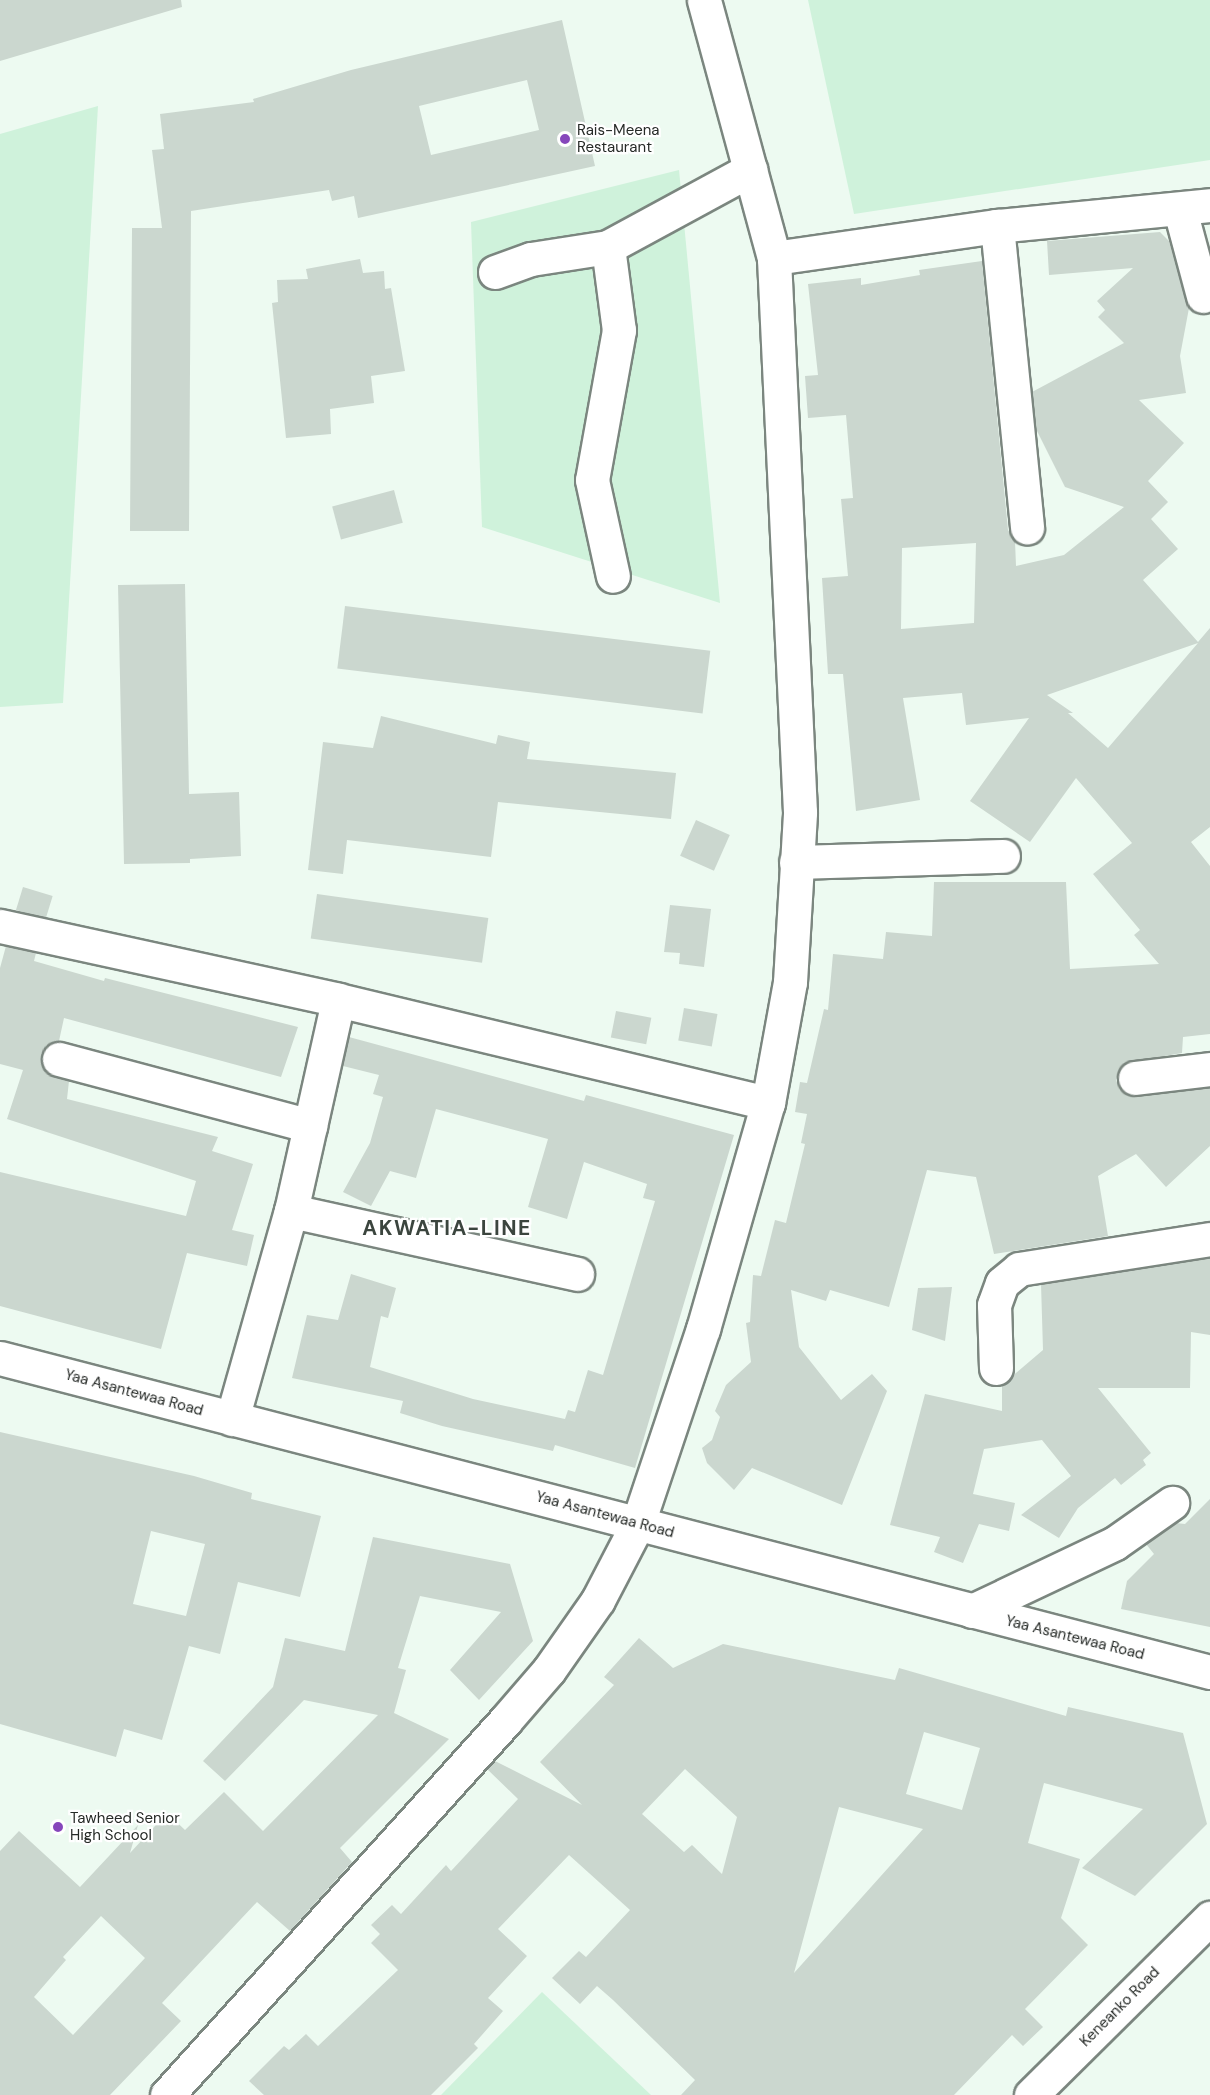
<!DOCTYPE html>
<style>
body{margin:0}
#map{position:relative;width:1210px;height:2095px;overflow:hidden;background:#edfaf1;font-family:"DM Sans",sans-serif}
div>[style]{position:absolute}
.green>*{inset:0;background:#cff2db}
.building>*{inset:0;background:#cbd7cf;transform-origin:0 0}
.roads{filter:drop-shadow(2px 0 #7b867f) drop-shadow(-2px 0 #7b867f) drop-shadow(0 2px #7b867f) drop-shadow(0 -2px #7b867f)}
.minor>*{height:33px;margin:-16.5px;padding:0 16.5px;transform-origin:16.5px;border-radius:16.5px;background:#fff}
.dots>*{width:16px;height:16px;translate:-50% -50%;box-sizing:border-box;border:3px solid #fff;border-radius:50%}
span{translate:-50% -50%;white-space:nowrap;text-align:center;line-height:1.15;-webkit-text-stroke:4.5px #fff;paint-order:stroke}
.poi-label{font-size:15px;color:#262a27}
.left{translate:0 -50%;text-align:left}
.street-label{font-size:15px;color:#262a27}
.district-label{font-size:21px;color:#3b453e;font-weight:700;letter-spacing:1.5px}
</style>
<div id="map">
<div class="green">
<div style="clip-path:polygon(808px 0,1210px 0,1210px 160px,854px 214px)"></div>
<div style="clip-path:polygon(98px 106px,63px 703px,0 707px,0 134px)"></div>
<div style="clip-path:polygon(679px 170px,720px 603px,482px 527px,471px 222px)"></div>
<div style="clip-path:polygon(542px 1992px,651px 2095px,441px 2095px)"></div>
</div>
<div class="building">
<div style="clip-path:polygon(0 0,181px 0,182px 7px,0 61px)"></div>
<div style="clip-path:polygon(evenodd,562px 20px,595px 166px,358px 218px,354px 196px,332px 201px,329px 190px,191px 211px,189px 531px,130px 531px,132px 228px,162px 228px,152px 150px,164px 149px,160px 114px,254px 102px,253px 99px,351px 70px,562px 20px,527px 80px,539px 130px,431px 155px,419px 106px,527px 80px)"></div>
<div style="clip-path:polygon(evenodd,1160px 232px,1169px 241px,1189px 308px,1180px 356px,1186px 393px,1139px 400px,1184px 443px,1148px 481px,1168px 502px,1151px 519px,1178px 549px,1143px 580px,1198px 642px,1210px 628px,1210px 827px,1191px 842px,1210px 866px,1210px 1034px,1183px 1037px,1182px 1053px,1124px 1063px,1116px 1080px,1120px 1090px,1137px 1097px,1210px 1088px,1210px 1146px,1166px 1187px,1136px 1154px,1098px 1176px,1108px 1236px,994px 1254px,976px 1177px,927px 1170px,889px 1307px,830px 1290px,826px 1301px,791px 1290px,799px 1347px,841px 1400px,872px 1374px,887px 1391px,842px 1505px,752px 1468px,734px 1490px,707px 1463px,702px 1448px,712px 1440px,720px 1417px,715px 1411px,726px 1385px,751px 1362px,746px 1323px,750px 1322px,753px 1275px,761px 1276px,775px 1220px,786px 1223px,805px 1144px,801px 1143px,807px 1114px,795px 1112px,800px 1082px,807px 1083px,824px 1009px,828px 1010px,833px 954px,883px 959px,886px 932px,932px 936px,934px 882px,1066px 882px,1070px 969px,1159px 964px,1134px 935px,1140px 930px,1093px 874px,1132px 843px,1076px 778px,1030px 842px,970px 801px,1029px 718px,966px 725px,962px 693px,903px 698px,920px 800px,856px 811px,843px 674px,828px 674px,822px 578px,848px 576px,841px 499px,853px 498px,846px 415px,808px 418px,805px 376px,818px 375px,808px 284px,861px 278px,861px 285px,920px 275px,919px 270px,982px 261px,1008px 530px,1015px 541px,1016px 566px,1064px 555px,1124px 507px,1065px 487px,1036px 429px,1032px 392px,1124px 343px,1098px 317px,1105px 310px,1097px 301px,1133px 268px,1049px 275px,1047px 241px,1160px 232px,976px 543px,974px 623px,901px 629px,902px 548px,976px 543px,1160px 232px,1198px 643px,1108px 748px,1068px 713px,1073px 713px,1047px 695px,1198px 643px)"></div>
<div style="clip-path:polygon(360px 259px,363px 273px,384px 271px,385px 289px,391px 288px,405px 371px,371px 376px,374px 403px,330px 409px,331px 434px,286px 438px,272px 303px,278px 302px,277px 280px,308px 279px,306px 269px)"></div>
<div style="left:394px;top:490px;width:34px;height:64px;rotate:75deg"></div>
<div style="clip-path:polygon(185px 584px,189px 794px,239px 792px,241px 856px,190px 859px,190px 863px,124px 864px,118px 585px)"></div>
<div style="left:345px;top:606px;width:368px;height:63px;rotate:7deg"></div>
<div style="clip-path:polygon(381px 716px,496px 744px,498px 735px,530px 742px,527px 759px,676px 773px,671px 819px,498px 802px,491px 857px,347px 840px,343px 874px,308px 870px,323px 742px,373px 748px)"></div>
<div style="left:696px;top:820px;width:37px;height:39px;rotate:24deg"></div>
<div style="left:23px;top:887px;width:31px;height:24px;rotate:17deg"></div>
<div style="left:317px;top:894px;width:173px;height:45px;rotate:8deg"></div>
<div style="clip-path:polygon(670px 905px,711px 909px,704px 967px,679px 964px,680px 953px,664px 952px)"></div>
<div style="clip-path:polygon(6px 946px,36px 953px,34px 961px,104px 981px,105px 978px,298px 1027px,281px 1077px,64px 1018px,59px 1041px,46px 1045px,41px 1054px,46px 1073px,69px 1081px,67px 1099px,218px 1137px,212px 1151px,253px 1164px,232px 1230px,254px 1235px,247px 1266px,187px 1253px,161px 1349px,0 1306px,0 1172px,186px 1216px,196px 1181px,7px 1119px,23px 1070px,0 1064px,0 968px)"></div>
<div style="left:684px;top:1008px;width:34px;height:33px;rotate:10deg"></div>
<div style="left:616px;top:1011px;width:36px;height:27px;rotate:11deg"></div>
<div style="clip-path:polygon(349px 1037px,584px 1101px,586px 1095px,734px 1135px,635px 1468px,555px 1445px,553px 1451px,442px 1426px,400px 1413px,403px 1401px,292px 1378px,307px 1315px,338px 1320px,351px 1274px,396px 1288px,388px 1318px,381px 1316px,370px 1367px,473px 1399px,565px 1419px,568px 1410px,575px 1412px,588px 1370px,603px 1375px,655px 1201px,643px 1198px,647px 1184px,584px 1162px,567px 1219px,528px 1207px,548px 1139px,436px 1109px,416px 1178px,390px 1171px,371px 1206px,343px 1192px,370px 1143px,383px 1097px,373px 1094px,379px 1075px,343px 1066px)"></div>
<div style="clip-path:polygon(1210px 1258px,1210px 1335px,1191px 1332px,1190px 1388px,1098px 1388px,1151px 1453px,1143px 1460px,1146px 1465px,1121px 1485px,1115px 1478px,1078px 1508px,1059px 1538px,1021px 1515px,1071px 1476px,1042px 1440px,984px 1449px,973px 1494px,1015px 1503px,1009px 1531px,979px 1524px,963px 1563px,934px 1552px,940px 1537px,890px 1525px,925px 1394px,1002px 1411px,1002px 1385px,1043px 1350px,1041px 1284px)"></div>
<div style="clip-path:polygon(952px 1287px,945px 1341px,912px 1330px,918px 1288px)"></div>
<div style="clip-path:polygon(evenodd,0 1432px,194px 1476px,252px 1493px,251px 1499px,321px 1516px,300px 1597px,238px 1582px,220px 1654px,189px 1646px,162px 1740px,124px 1729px,116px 1757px,0 1724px,0 1432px,151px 1531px,205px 1544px,186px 1616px,133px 1604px,151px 1531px)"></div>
<div style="clip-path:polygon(1210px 1499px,1210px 1627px,1121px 1609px,1127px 1581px,1154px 1554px,1146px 1544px,1176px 1523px,1185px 1524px)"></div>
<div style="clip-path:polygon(evenodd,373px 1537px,510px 1564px,533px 1641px,479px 1700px,450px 1670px,501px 1612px,420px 1596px,398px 1668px,406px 1670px,394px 1713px,449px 1739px,340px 1848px,352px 1862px,290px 1931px,257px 1902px,162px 2003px,181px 2021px,110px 2095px,0 2095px,0 1851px,19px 1831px,80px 1887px,138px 1825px,130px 1853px,167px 1813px,185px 1830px,224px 1792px,263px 1831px,378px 1715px,304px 1700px,225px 1781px,203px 1761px,273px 1687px,285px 1638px,345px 1651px,373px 1537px,101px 1916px,145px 1958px,73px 2035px,34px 1997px,66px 1960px,63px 1957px,101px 1916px)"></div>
<div style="clip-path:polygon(evenodd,639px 1638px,673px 1668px,723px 1644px,895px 1680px,899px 1668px,1066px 1716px,1068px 1707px,1183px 1733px,1207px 1824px,1135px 1896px,1082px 1868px,1143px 1809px,1044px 1783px,1028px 1843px,1080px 1859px,1061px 1918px,1088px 1945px,1025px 2009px,1043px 2027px,1023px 2046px,1012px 2035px,954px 2095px,681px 2095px,695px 2080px,613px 2000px,597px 1986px,580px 2004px,552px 1978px,579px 1951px,586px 1957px,630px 1910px,569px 1855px,498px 1929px,527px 1956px,488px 1998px,503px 2011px,474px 2044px,478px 2048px,431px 2095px,264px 2095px,249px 2081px,284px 2046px,289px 2050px,306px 2034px,318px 2046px,398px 1970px,371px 1943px,380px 1934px,371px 1925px,392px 1905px,401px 1914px,446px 1865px,451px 1871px,518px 1799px,487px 1769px,495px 1761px,582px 1805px,540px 1762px,614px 1685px,604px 1677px,639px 1638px,924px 1732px,980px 1748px,962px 1810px,906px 1794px,924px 1732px,639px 1638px,685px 1769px,737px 1817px,722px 1874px,692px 1845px,684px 1852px,642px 1814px,685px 1769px,639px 1638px,839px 1807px,923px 1829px,794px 1973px,839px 1807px)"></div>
</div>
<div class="roads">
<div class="minor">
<div style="left:1180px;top:210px;width:89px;rotate:75deg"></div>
<div style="left:997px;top:226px;width:303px;rotate:84.3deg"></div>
<div style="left:608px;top:247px;width:84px;rotate:82.5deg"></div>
<div style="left:619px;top:330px;width:152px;rotate:100.2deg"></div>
<div style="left:592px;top:480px;width:98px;rotate:77.7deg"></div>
<div style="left:774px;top:258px;width:225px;rotate:-8.2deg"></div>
<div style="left:997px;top:226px;width:214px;rotate:-5.6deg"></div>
<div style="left:495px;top:272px;width:38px;rotate:-20deg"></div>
<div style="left:531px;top:259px;width:78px;rotate:-8.9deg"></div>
<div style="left:608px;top:247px;width:162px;rotate:-28.5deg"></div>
<div style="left:796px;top:862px;width:207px;rotate:-1.7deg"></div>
<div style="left:0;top:926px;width:346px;rotate:12.3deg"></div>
<div style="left:338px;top:1000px;width:442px;rotate:13.5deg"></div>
<div style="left:59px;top:1059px;width:260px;rotate:14.9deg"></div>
<div style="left:1135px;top:1078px;width:76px;rotate:-6.8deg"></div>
<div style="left:291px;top:1211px;width:216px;rotate:-77.4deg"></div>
<div style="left:0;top:1358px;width:1250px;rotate:14.55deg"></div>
<div style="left:996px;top:1368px;width:63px;rotate:-91.8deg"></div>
<div style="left:994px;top:1305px;width:23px;rotate:-70deg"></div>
<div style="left:1002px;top:1283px;width:22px;rotate:-39deg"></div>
<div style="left:1019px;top:1269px;width:193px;rotate:-8.9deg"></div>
<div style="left:232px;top:1419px;width:216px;rotate:-74.2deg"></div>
<div style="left:291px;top:1211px;width:293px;rotate:12.4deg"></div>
<div style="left:972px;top:1611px;width:158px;rotate:-25.4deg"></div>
<div style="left:1115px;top:1543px;width:70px;rotate:-35.1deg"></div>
<div style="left:167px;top:2095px;width:504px;rotate:-47.89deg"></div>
<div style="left:505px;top:1721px;width:67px;rotate:-49.2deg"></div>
<div style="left:549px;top:1670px;width:85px;rotate:-55deg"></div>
<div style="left:598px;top:1600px;width:87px;rotate:-62.5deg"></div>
<div style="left:638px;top:1523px;width:205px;rotate:-71.5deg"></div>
<div style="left:703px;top:1329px;width:235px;rotate:-74deg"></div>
<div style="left:768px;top:1103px;width:123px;rotate:-79.7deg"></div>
<div style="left:790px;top:982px;width:170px;rotate:-86.6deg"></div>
<div style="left:800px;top:812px;width:555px;rotate:-92.69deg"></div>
<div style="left:774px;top:258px;width:267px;rotate:-105.2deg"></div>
<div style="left:1031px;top:2095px;width:252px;rotate:-44.7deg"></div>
</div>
</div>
<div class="dots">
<div style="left:565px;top:139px;background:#8646bb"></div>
<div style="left:58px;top:1827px;background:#8646bb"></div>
</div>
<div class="poi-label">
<span class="left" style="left:577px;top:139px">Rais-Meena<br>Restaurant</span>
<span class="left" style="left:70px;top:1827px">Tawheed Senior<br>High School</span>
</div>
<div class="street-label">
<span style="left:134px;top:1393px;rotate:15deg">Yaa Asantewaa Road</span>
<span style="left:605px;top:1515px;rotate:15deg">Yaa Asantewaa Road</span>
<span style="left:1075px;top:1638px;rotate:14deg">Yaa Asantewaa Road</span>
<span style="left:1120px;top:2007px;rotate:-45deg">Keneanko Road</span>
</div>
<div class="district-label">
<span style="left:447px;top:1228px">AKWATIA-LINE</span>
</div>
</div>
